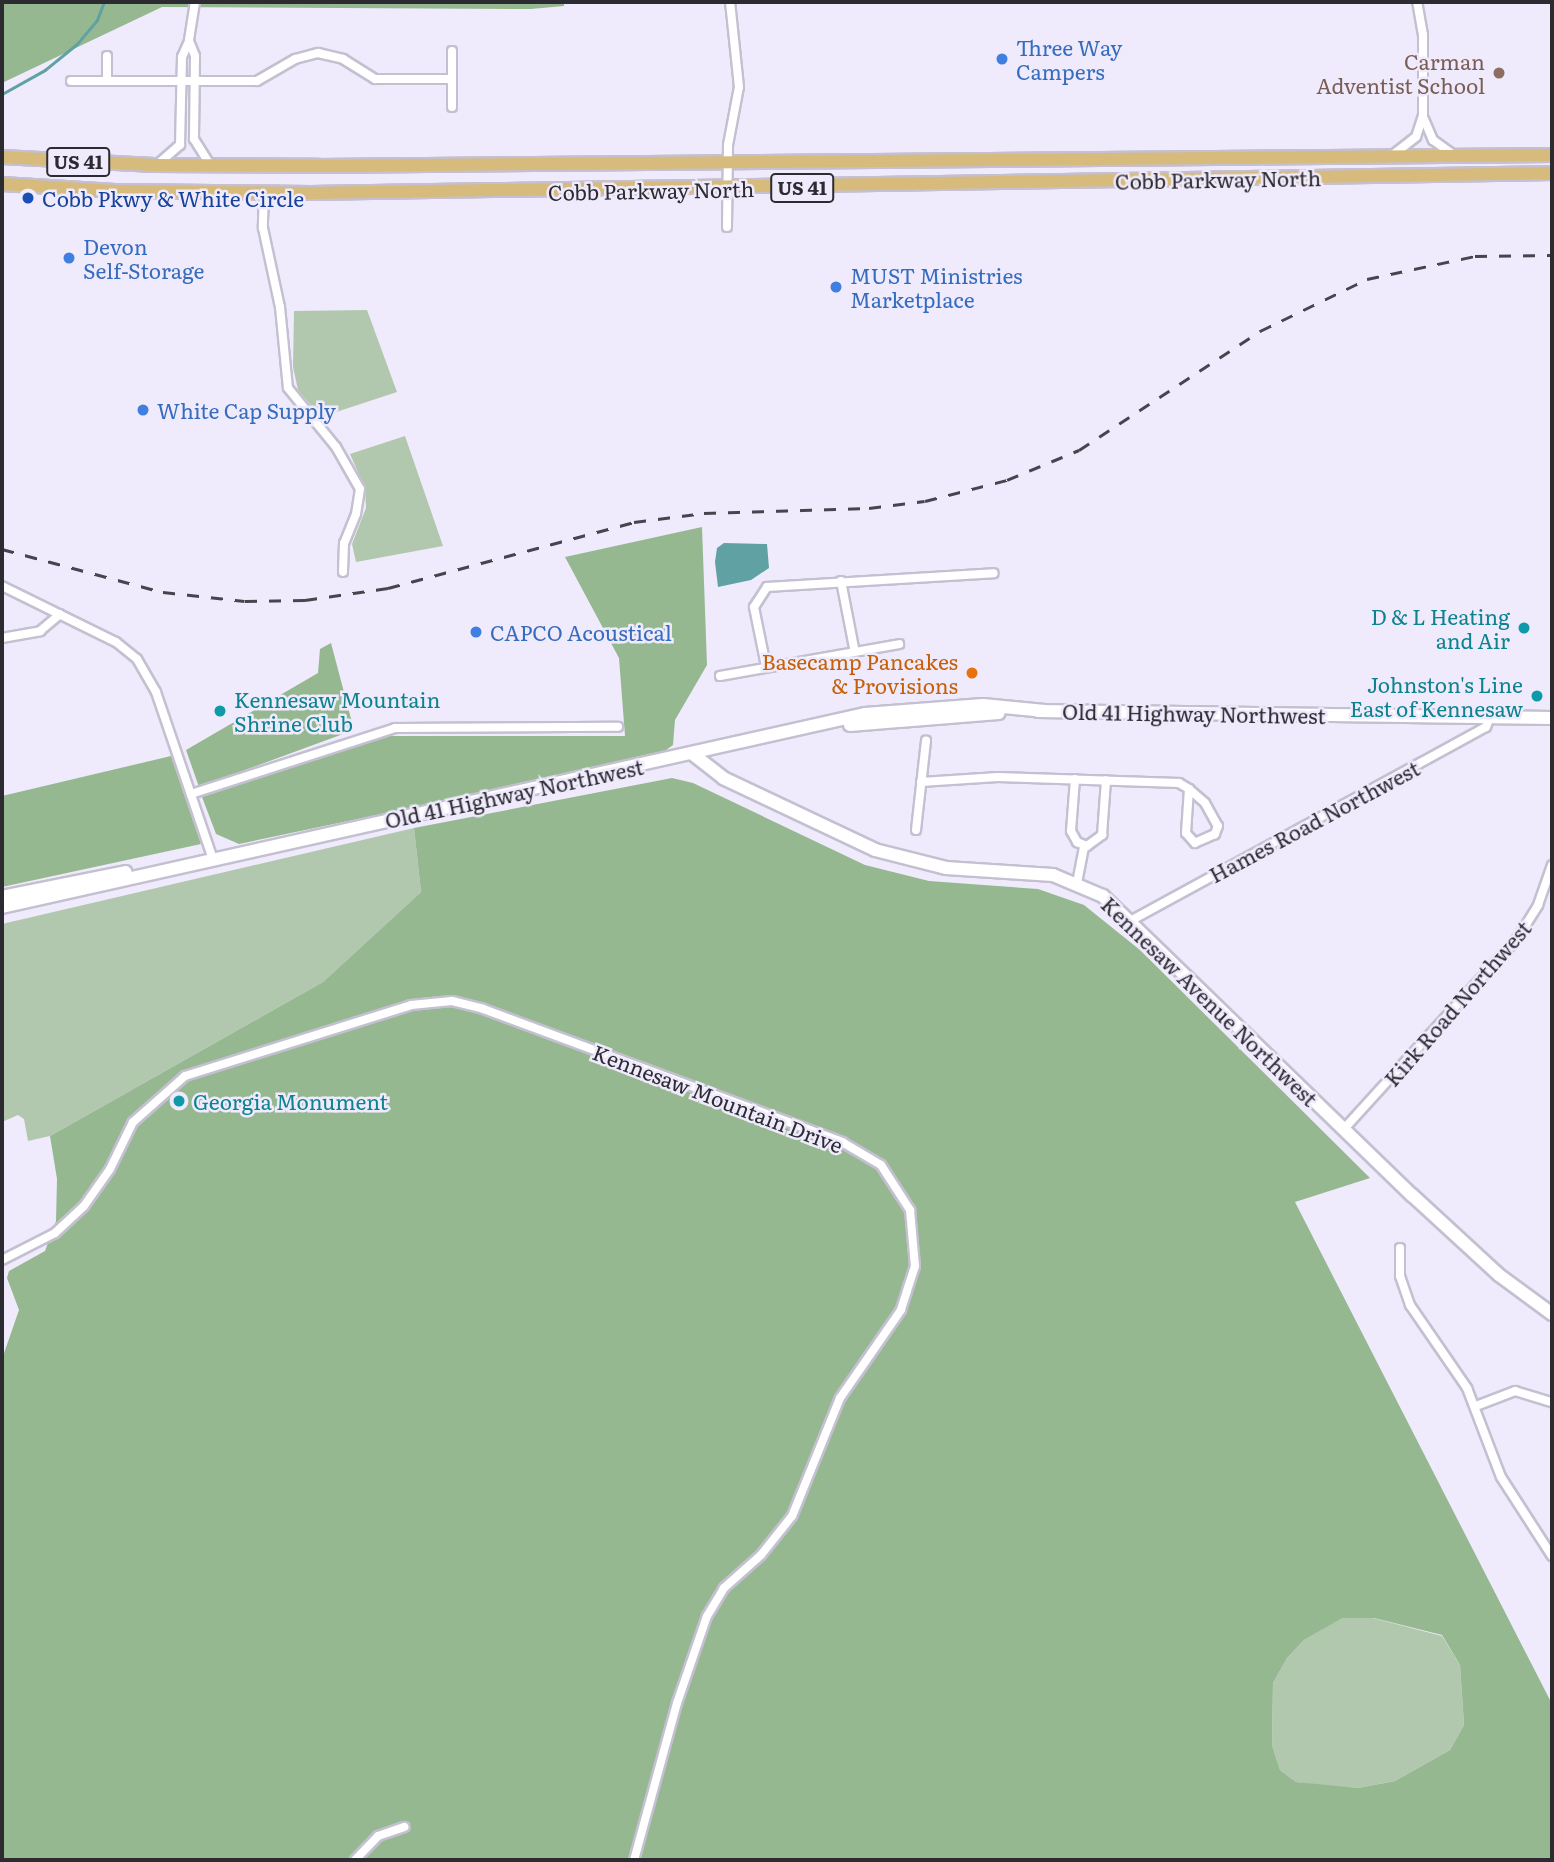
<!DOCTYPE html>
<style>
body{margin:0}
#map{position:relative;width:1554px;height:1862px;overflow:hidden;background:#efeafc;font-family:Literata,serif}
div>[style]{position:absolute}
.green>*{inset:0;background:#b2c8ae}
.forest>*{inset:0;background:#96b891}
.water>*{inset:0;background:#60a2a3}
.stream>*{height:2.5px;margin:-1.25px;padding:0 1.25px;transform-origin:1.25px;border-radius:1.25px;background:#60a2a3}
.roads{filter:drop-shadow(2px 0 #c4c0d1) drop-shadow(-2px 0 #c4c0d1) drop-shadow(0 2px #c4c0d1) drop-shadow(0 -2px #c4c0d1)}
.street>*{height:8px;margin:-4px;padding:0 4px;transform-origin:4px;border-radius:4px;background:#fff}
.secondary>*{height:12px;margin:-6px;padding:0 6px;transform-origin:6px;border-radius:6px;background:#fff}
.primary>*{height:12px;margin:-6px;padding:0 6px;transform-origin:6px;border-radius:6px;background:#d7bb7c}
.rail>*{height:2.5px;margin-top:-1.25px;transform-origin:0;background:repeating-linear-gradient(90deg,#46454d 0 12px,transparent 0 24px)}
.dots>*{width:19px;height:19px;translate:-50% -50%;box-sizing:border-box;border:4px solid #efeafc;border-radius:50%}
span{translate:-50% -50%;white-space:nowrap;text-align:center;line-height:1.15;-webkit-text-stroke:5px #efeafc;paint-order:stroke}
.shield-label span{padding:2px 5px;background:#efeafc;border:2px solid;border-radius:5px;-webkit-text-stroke-width:0}
.shield-label{font-size:19px;color:#2c2b31;font-weight:700}
.shop-label{font-size:21px;color:#366cbe}
.left{translate:0 -50%;text-align:left}
.education-label{font-size:21px;color:#785e54}
.right{translate:-100% -50%;text-align:right}
.street-label{font-size:21px;color:#2c2b31}
.transit-label{font-size:21px;color:#164399}
.culture-label{font-size:21px;color:#0d838f}
.food-label{font-size:21px;color:#c56008}
.frame{position:absolute;inset:0;border:4px solid #2c2b31;pointer-events:none}
</style>
<div id="map">
<div class="green">
<div style="clip-path:polygon(367px 310px,397px 392px,321px 417px,298px 390px,293px 367px,294px 311px)"></div>
<div style="clip-path:polygon(405px 436px,443px 546px,356px 562px,352px 544px,366px 508px,365px 488px,350px 454px)"></div>
<div style="clip-path:polygon(414px 828px,421px 892px,323px 982px,50px 1136px,28px 1141px,24px 1119px,18px 1115px,2px 1122px,2px 924px)"></div>
<div style="clip-path:polygon(1342px 1617px,1373px 1618px,1442px 1636px,1460px 1665px,1464px 1725px,1450px 1750px,1395px 1781px,1358px 1788px,1326px 1786px,1296px 1782px,1280px 1770px,1272px 1745px,1273px 1683px,1287px 1658px,1304px 1640px)"></div>
</div>
<div class="forest">
<div style="clip-path:polygon(2px 2px,564px 2px,564px 6px,531px 9px,162px 7px,2px 83px)"></div>
<div style="clip-path:polygon(702px 527px,707px 665px,675px 720px,673px 745px,658px 756px,239px 844px,216px 834px,202px 797px,388px 736px,625px 736px,619px 658px,565px 557px)"></div>
<div style="clip-path:polygon(331px 643px,354px 730px,199px 787px,186px 750px,318px 673px,320px 649px)"></div>
<div style="clip-path:polygon(171px 756px,201px 844px,2px 887px,2px 796px)"></div>
<div style="clip-path:polygon(evenodd,672px 778px,693px 783px,865px 865px,929px 881px,1038px 889px,1084px 905px,1140px 950px,1370px 1178px,1295px 1202px,1552px 1704px,1552px 1860px,2px 1860px,2px 1359px,19px 1310px,7px 1278px,9px 1271px,45px 1251px,56px 1221px,57px 1179px,50px 1136px,323px 982px,421px 892px,414px 828px,672px 778px,1342px 1618px,1374px 1618px,1442px 1635px,1460px 1665px,1464px 1725px,1450px 1750px,1395px 1781px,1358px 1788px,1296px 1782px,1280px 1770px,1272px 1745px,1273px 1683px,1287px 1658px,1304px 1640px,1342px 1618px)"></div>
</div>
<div class="water">
<div style="clip-path:polygon(724px 543px,767px 544px,769px 568px,751px 580px,718px 587px,715px 562px,717px 548px)"></div>
</div>
<div class="stream">
<div style="left:2px;top:94px;width:49px;rotate:-29.2deg"></div>
<div style="left:45px;top:70px;width:41px;rotate:-39.1deg"></div>
<div style="left:77px;top:44px;width:31px;rotate:-50deg"></div>
<div style="left:97px;top:20px;width:19px;rotate:-69deg"></div>
</div>
<div class="roads">
<div class="street">
<div style="left:195px;top:2px;width:39px;rotate:99deg"></div>
<div style="left:189px;top:41px;width:16px;rotate:68deg"></div>
<div style="left:195px;top:56px;width:83px;rotate:90.7deg"></div>
<div style="left:194px;top:139px;width:32px;rotate:58deg"></div>
<div style="left:71px;top:81px;width:186px"></div>
<div style="left:257px;top:81px;width:44px;rotate:-30.1deg"></div>
<div style="left:295px;top:59px;width:24px;rotate:-15deg"></div>
<div style="left:318px;top:53px;width:26px;rotate:13deg"></div>
<div style="left:343px;top:59px;width:38px;rotate:32deg"></div>
<div style="left:375px;top:79px;width:77px"></div>
<div style="left:107px;top:81px;width:25px;rotate:-90deg"></div>
<div style="left:452px;top:107px;width:56px;rotate:-90deg"></div>
<div style="left:1424px;top:119px;width:23px;rotate:67deg"></div>
<div style="left:1433px;top:140px;width:24px;rotate:36deg"></div>
<div style="left:1394px;top:154px;width:28px;rotate:-38deg"></div>
<div style="left:1416px;top:137px;width:22px;rotate:-72deg"></div>
<div style="left:1423px;top:116px;width:81px;rotate:-90deg"></div>
<div style="left:1423px;top:35px;width:34px;rotate:-100deg"></div>
<div style="left:159px;top:163px;width:28px;rotate:-41deg"></div>
<div style="left:180px;top:145px;width:88px;rotate:-88.7deg"></div>
<div style="left:182px;top:57px;width:17px;rotate:-66deg"></div>
<div style="left:264px;top:193px;width:35px;rotate:92deg"></div>
<div style="left:263px;top:228px;width:81px;rotate:77.9deg"></div>
<div style="left:280px;top:307px;width:81px;rotate:84.4deg"></div>
<div style="left:288px;top:388px;width:76px;rotate:50.9deg"></div>
<div style="left:336px;top:447px;width:48px;rotate:60.3deg"></div>
<div style="left:360px;top:489px;width:25px;rotate:99deg"></div>
<div style="left:356px;top:514px;width:31px;rotate:112deg"></div>
<div style="left:344px;top:543px;width:29px;rotate:92deg"></div>
<div style="left:727px;top:227px;width:82px;rotate:-89.3deg"></div>
<div style="left:728px;top:145px;width:59px;rotate:-79.3deg"></div>
<div style="left:739px;top:87px;width:85px;rotate:-96deg"></div>
<div style="left:841px;top:581px;width:68px;rotate:79deg"></div>
<div style="left:2px;top:586px;width:127px;rotate:26.2deg"></div>
<div style="left:116px;top:642px;width:27px;rotate:39deg"></div>
<div style="left:137px;top:659px;width:38px;rotate:60deg"></div>
<div style="left:156px;top:692px;width:176px;rotate:71.2deg"></div>
<div style="left:2px;top:638px;width:39px;rotate:-10deg"></div>
<div style="left:40px;top:631px;width:26px;rotate:-40deg"></div>
<div style="left:766px;top:666px;width:60px;rotate:-101.5deg"></div>
<div style="left:754px;top:607px;width:24px;rotate:-57deg"></div>
<div style="left:767px;top:587px;width:227px;rotate:-3.5deg"></div>
<div style="left:720px;top:676px;width:182px;rotate:-10.1deg"></div>
<div style="left:1075px;top:779px;width:52px;rotate:94.4deg"></div>
<div style="left:1071px;top:831px;width:13px;rotate:61deg"></div>
<div style="left:1077px;top:842px;width:11px;rotate:22deg"></div>
<div style="left:1087px;top:846px;width:19px;rotate:-36deg"></div>
<div style="left:1102px;top:835px;width:55px;rotate:-85.8deg"></div>
<div style="left:921px;top:782px;width:77px;rotate:-3.7deg"></div>
<div style="left:998px;top:777px;width:181px;rotate:1.9deg"></div>
<div style="left:1179px;top:783px;width:12px;rotate:31deg"></div>
<div style="left:1189px;top:789px;width:21px;rotate:41deg"></div>
<div style="left:1205px;top:803px;width:26px;rotate:61deg"></div>
<div style="left:1218px;top:826px;width:9px;rotate:111deg"></div>
<div style="left:1215px;top:834px;width:22px;rotate:156deg"></div>
<div style="left:1195px;top:843px;width:13px;rotate:-132deg"></div>
<div style="left:1186px;top:833px;width:44px;rotate:-86.1deg"></div>
<div style="left:191px;top:794px;width:214px;rotate:-17.9deg"></div>
<div style="left:395px;top:728px;width:223px;rotate:-0.3deg"></div>
<div style="left:916px;top:830px;width:90px;rotate:-83.6deg"></div>
<div style="left:1077px;top:883px;width:38px;rotate:-79deg"></div>
<div style="left:1132px;top:920px;width:403px;rotate:-28.6deg"></div>
<div style="left:1486px;top:727px;width:11px;rotate:-68deg"></div>
<div style="left:1343px;top:1130px;width:258px;rotate:-47.7deg"></div>
<div style="left:1517px;top:939px;width:40px;rotate:-58deg"></div>
<div style="left:1538px;top:905px;width:42px;rotate:-70.7deg"></div>
<div style="left:1400px;top:1248px;width:28px;rotate:90deg"></div>
<div style="left:1400px;top:1276px;width:31px;rotate:71deg"></div>
<div style="left:1410px;top:1305px;width:101px;rotate:55.5deg"></div>
<div style="left:1467px;top:1388px;width:95px;rotate:69.1deg"></div>
<div style="left:1501px;top:1477px;width:94px;rotate:57.2deg"></div>
<div style="left:2px;top:1260px;width:59px;rotate:-27deg"></div>
<div style="left:55px;top:1233px;width:40px;rotate:-43deg"></div>
<div style="left:84px;top:1206px;width:45px;rotate:-54.9deg"></div>
<div style="left:110px;top:1169px;width:52px;rotate:-63.9deg"></div>
<div style="left:133px;top:1122px;width:69px;rotate:-41.5deg"></div>
<div style="left:185px;top:1076px;width:237px;rotate:-17.4deg"></div>
<div style="left:411px;top:1005px;width:41px;rotate:-5.6deg"></div>
<div style="left:452px;top:1001px;width:32px;rotate:14deg"></div>
<div style="left:483px;top:1009px;width:383px;rotate:20.3deg"></div>
<div style="left:842px;top:1142px;width:45px;rotate:30.5deg"></div>
<div style="left:881px;top:1165px;width:54px;rotate:57.2deg"></div>
<div style="left:910px;top:1210px;width:56px;rotate:84.9deg"></div>
<div style="left:915px;top:1266px;width:26px;rotate:108deg"></div>
<div style="left:907px;top:1291px;width:20px;rotate:108deg"></div>
<div style="left:901px;top:1310px;width:107px;rotate:124.7deg"></div>
<div style="left:840px;top:1398px;width:127px;rotate:112.1deg"></div>
<div style="left:792px;top:1516px;width:50px;rotate:128.5deg"></div>
<div style="left:761px;top:1555px;width:50px;rotate:138.3deg"></div>
<div style="left:724px;top:1588px;width:33px;rotate:121deg"></div>
<div style="left:707px;top:1616px;width:92px;rotate:109deg"></div>
<div style="left:677px;top:1703px;width:163px;rotate:105.3deg"></div>
<div style="left:1476px;top:1406px;width:42px;rotate:-21deg"></div>
<div style="left:1515px;top:1391px;width:39px;rotate:17deg"></div>
<div style="left:355px;top:1860px;width:33px;rotate:-46deg"></div>
<div style="left:378px;top:1836px;width:28px;rotate:-19deg"></div>
</div>
<div class="secondary">
<div style="left:1038px;top:711px;width:514px;rotate:0.78deg"></div>
<div style="left:850px;top:725px;width:149px;rotate:-4.6deg"></div>
<div style="left:694px;top:755px;width:37px;rotate:38deg"></div>
<div style="left:723px;top:778px;width:168px;rotate:25.3deg"></div>
<div style="left:875px;top:850px;width:73px;rotate:14.2deg"></div>
<div style="left:946px;top:868px;width:107px;rotate:3.7deg"></div>
<div style="left:1053px;top:875px;width:54px;rotate:22.8deg"></div>
<div style="left:1103px;top:896px;width:430px;rotate:44.1deg"></div>
<div style="left:1412px;top:1195px;width:118px;rotate:42.6deg"></div>
<div style="left:1499px;top:1275px;width:66px;rotate:36.3deg"></div>
<div style="left:2px;top:897px;width:126px;rotate:-11.4deg"></div>
<div style="left:2px;top:907px;width:884px;rotate:-12.61deg"></div>
<div style="left:865px;top:714px;width:118px;rotate:-4.4deg"></div>
<div style="left:983px;top:705px;width:62px;rotate:5.5deg"></div>
</div>
<div class="primary">
<div style="left:2px;top:157px;width:152px;rotate:3deg"></div>
<div style="left:154px;top:165px;width:165px;rotate:0.3deg"></div>
<div style="left:319px;top:166px;width:1233px;rotate:-0.51deg"></div>
<div style="left:2px;top:184px;width:113px;rotate:3.5deg"></div>
<div style="left:115px;top:191px;width:196px;rotate:0.6deg"></div>
<div style="left:311px;top:193px;width:1241px;rotate:-0.92deg"></div>
</div>
</div>
<div class="rail">
<div style="left:2px;top:549px;width:167px;rotate:15deg"></div>
<div style="left:163px;top:592px;width:82px;rotate:6.3deg"></div>
<div style="left:245px;top:601px;width:60px;rotate:-1deg"></div>
<div style="left:305px;top:600px;width:84px;rotate:-8.2deg"></div>
<div style="left:388px;top:588px;width:255px;rotate:-15deg"></div>
<div style="left:634px;top:522px;width:71px;rotate:-7.3deg"></div>
<div style="left:704px;top:513px;width:165px;rotate:-1.7deg"></div>
<div style="left:869px;top:508px;width:56px;rotate:-7.1deg"></div>
<div style="left:925px;top:501px;width:85px;rotate:-14.4deg"></div>
<div style="left:1007px;top:480px;width:78px;rotate:-22.6deg"></div>
<div style="left:1079px;top:450px;width:217px;rotate:-33.3deg"></div>
<div style="left:1260px;top:331px;width:119px;rotate:-25.9deg"></div>
<div style="left:1367px;top:279px;width:110px;rotate:-12deg"></div>
<div style="left:1475px;top:256px;width:77px;rotate:-0.7deg"></div>
</div>
<div class="dots">
<div style="left:1002px;top:59px;background:#3f7fe0"></div>
<div style="left:1499px;top:73px;background:#8d6e63"></div>
<div style="left:28px;top:198px;background:#1a4fb4"></div>
<div style="left:69px;top:258px;background:#3f7fe0"></div>
<div style="left:836px;top:287px;background:#3f7fe0"></div>
<div style="left:143px;top:410px;background:#3f7fe0"></div>
<div style="left:1524px;top:628px;background:#0f9aa8"></div>
<div style="left:476px;top:632px;background:#3f7fe0"></div>
<div style="left:972px;top:673px;background:#e8710a"></div>
<div style="left:1537px;top:696px;background:#0f9aa8"></div>
<div style="left:220px;top:711px;background:#0f9aa8"></div>
<div style="left:179px;top:1101px;background:#0f9aa8"></div>
</div>
<div class="shield-label">
<span style="left:78px;top:162px">US 41</span>
<span style="left:802px;top:188px">US 41</span>
</div>
<div class="shop-label">
<span class="left" style="left:1016px;top:59px">Three Way<br>Campers</span>
<span class="left" style="left:83px;top:258px">Devon<br>Self-Storage</span>
<span class="left" style="left:850px;top:287px">MUST Ministries<br>Marketplace</span>
<span class="left" style="left:157px;top:410px">White Cap Supply</span>
<span class="left" style="left:490px;top:632px">CAPCO Acoustical</span>
</div>
<div class="education-label">
<span class="right" style="left:1485px;top:73px">Carman<br>Adventist School</span>
</div>
<div class="street-label">
<span style="left:1218px;top:179px;rotate:-1deg">Cobb Parkway North</span>
<span style="left:651px;top:190px;rotate:-1deg">Cobb Parkway North</span>
<span style="left:1194px;top:713px;rotate:1deg">Old 41 Highway Northwest</span>
<span style="left:514px;top:793px;rotate:-12deg">Old 41 Highway Northwest</span>
<span style="left:1314px;top:821px;rotate:-28deg">Hames Road Northwest</span>
<span style="left:1210px;top:1001px;rotate:44deg">Kennesaw Avenue Northwest</span>
<span style="left:1457px;top:1003px;rotate:-49deg">Kirk Road Northwest</span>
<span style="left:718px;top:1098px;rotate:21deg">Kennesaw Mountain Drive</span>
</div>
<div class="transit-label">
<span class="left" style="left:42px;top:198px">Cobb Pkwy &amp; White Circle</span>
</div>
<div class="culture-label">
<span class="right" style="left:1510px;top:628px">D &amp; L Heating<br>and Air</span>
<span class="right" style="left:1523px;top:696px">Johnston's Line<br>East of Kennesaw</span>
<span class="left" style="left:234px;top:711px">Kennesaw Mountain<br>Shrine Club</span>
<span class="left" style="left:193px;top:1101px">Georgia Monument</span>
</div>
<div class="food-label">
<span class="right" style="left:958px;top:673px">Basecamp Pancakes<br>&amp; Provisions</span>
</div>
<div class="frame"></div>
</div>
